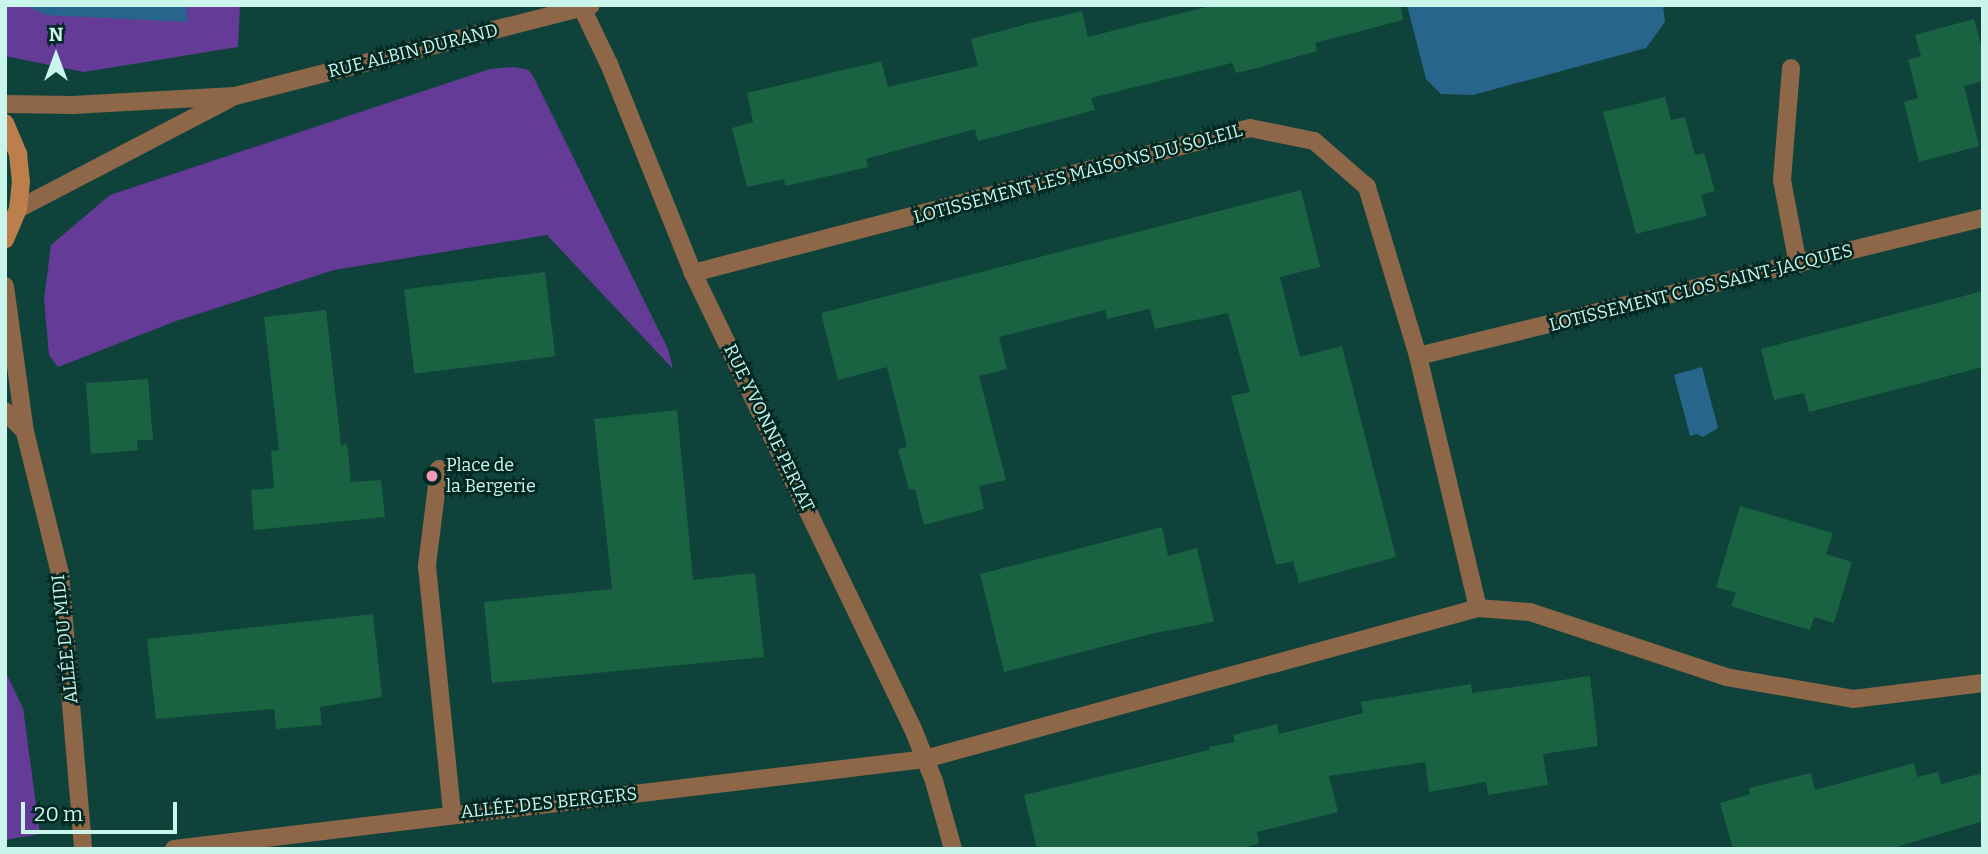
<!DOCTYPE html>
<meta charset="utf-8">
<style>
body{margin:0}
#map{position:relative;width:1988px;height:854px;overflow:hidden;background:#0e423a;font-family:Bitter,serif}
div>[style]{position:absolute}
.green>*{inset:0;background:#643c98}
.water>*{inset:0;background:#28658d}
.building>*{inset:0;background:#196343;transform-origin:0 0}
.street>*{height:18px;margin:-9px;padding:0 9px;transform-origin:9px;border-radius:9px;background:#8d6747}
.secondary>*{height:18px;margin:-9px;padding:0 9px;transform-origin:9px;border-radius:9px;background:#bc7f4b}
.dots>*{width:19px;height:19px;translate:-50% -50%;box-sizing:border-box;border:4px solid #002721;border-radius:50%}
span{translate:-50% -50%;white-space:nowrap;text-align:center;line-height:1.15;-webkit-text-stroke:5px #002721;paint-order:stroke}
.street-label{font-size:18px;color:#caf5eb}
.poi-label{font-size:18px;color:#caf5eb}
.left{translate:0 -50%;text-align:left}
.frame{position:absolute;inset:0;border:7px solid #caf5eb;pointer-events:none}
.north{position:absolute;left:21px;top:21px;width:70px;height:70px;-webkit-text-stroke:5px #002721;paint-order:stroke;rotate:0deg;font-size:19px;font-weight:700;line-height:28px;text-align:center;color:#caf5eb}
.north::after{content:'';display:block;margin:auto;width:24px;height:32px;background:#caf5eb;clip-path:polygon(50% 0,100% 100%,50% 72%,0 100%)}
.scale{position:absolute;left:21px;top:802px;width:156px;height:32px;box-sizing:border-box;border:4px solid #caf5eb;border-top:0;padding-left:9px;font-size:21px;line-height:24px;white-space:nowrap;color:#caf5eb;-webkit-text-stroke:5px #002721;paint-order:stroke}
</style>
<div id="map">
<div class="green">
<div style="clip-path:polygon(5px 5px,240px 5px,238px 47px,84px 72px,5px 56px)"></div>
<div style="clip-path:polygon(514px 67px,529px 70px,535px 80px,668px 349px,673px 369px,547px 235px,334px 270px,176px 321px,58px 367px,49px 355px,44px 299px,51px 245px,110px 195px,490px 69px)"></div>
<div style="clip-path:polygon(5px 671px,23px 708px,40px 834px,5px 840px)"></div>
</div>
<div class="water">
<div style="clip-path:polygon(24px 5px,186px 5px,188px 22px,46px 15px)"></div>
<div style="clip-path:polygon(1407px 5px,1663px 5px,1665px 22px,1646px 48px,1473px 95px,1441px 94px,1426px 79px)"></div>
<div style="clip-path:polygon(1702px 367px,1718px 428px,1703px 437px,1697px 434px,1690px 436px,1674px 375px)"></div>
</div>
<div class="building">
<div style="clip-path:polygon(1214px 5px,1401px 5px,1403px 20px,1315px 43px,1317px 51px,1257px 68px,1236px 73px,1232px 63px,1091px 98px,1095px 110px,978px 141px,975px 129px,866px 159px,868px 167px,785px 186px,784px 179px,747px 187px,732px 128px,753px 122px,747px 93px,881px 61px,888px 87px,978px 66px,971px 39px,1027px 24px,1082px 11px,1088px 37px)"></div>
<div style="clip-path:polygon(1974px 19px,1983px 52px,1983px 81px,1964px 86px,1979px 146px,1919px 162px,1904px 102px,1918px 98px,1908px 60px,1921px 56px,1915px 35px)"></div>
<div style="clip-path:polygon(1665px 97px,1671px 120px,1685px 117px,1695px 155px,1704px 153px,1715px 191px,1701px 195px,1707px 216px,1636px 234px,1603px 112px)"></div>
<div style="clip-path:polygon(1301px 190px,1320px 267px,1280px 277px,1300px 357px,1342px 346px,1396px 557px,1299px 583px,1293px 561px,1276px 565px,1231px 396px,1250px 392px,1228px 313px,1155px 329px,1150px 309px,1107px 319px,1105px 310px,999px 337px,1007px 369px,979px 376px,1006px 480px,979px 486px,984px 509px,924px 525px,915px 489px,909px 490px,898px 449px,907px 447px,887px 367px,838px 380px,821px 313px)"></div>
<div style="left:545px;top:272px;width:85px;height:142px;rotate:83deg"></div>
<div style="clip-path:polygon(1983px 291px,1983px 367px,1809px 412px,1804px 393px,1774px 400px,1761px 349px)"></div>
<div style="clip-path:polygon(326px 310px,341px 445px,347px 444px,351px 482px,381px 480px,385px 517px,254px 530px,251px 490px,274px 488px,271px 451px,279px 450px,264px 317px)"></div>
<div style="clip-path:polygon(148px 379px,153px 440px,137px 440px,138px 450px,91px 454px,86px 383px)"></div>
<div style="clip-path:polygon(677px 410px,693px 580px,755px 573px,764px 657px,492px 683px,484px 602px,612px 589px,594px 419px)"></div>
<div style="clip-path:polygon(1740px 506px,1833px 533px,1826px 554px,1852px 562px,1834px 623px,1814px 617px,1810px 630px,1769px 618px,1731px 606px,1736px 593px,1716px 587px)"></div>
<div style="clip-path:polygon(1162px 527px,1168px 556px,1197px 548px,1214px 622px,1155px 633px,1004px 672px,980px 574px)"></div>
<div style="clip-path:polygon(373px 614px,382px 697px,320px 707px,322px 725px,276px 729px,274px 709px,156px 719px,147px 639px)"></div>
<div style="clip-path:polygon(1590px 676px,1598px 746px,1543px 754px,1548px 785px,1488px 795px,1486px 782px,1429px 792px,1425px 762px,1329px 776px,1338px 812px,1257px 832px,1259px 844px,1238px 849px,1037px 849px,1024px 795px,1209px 750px,1209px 747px,1235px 742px,1233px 735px,1277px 724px,1279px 734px,1363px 713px,1361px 702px,1471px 684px,1472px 693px)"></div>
<div style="clip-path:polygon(1914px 763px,1917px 777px,1938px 772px,1941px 784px,1983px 773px,1983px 821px,1890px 849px,1733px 849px,1720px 803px,1750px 794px,1749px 788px,1811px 773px,1815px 790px)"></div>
</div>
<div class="street">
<div style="left:582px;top:8px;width:62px;rotate:64.3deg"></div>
<div style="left:609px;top:64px;width:225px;rotate:68.1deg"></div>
<div style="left:693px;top:273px;width:506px;rotate:64.24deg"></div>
<div style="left:913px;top:729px;width:56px;rotate:68deg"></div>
<div style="left:934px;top:781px;width:71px;rotate:74.4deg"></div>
<div style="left:1791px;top:68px;width:112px;rotate:94.6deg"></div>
<div style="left:1782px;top:180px;width:86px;rotate:79.3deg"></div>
<div style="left:5px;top:104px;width:68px;rotate:0.8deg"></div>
<div style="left:73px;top:105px;width:162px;rotate:-3.2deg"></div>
<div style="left:235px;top:96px;width:367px;rotate:-14.3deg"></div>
<div style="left:18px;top:209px;width:238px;rotate:-27.5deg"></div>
<div style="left:5px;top:286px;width:147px;rotate:82.2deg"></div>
<div style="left:25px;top:432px;width:145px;rotate:76.1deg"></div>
<div style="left:60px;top:573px;width:277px;rotate:85.2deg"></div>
<div style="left:1418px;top:356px;width:582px;rotate:-13.73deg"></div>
<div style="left:5px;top:411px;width:29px;rotate:46deg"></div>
<div style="left:439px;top:469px;width:98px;rotate:97.1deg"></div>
<div style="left:427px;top:566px;width:248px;rotate:84.2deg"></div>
<div style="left:1478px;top:608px;width:52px;rotate:4.4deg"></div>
<div style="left:1530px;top:612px;width:206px;rotate:18.3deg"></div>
<div style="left:1726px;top:677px;width:129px;rotate:9.8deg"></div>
<div style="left:1853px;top:699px;width:131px;rotate:-7deg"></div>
<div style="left:174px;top:849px;width:756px;rotate:-6.83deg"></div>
<div style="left:925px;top:759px;width:573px;rotate:-15.27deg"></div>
<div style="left:1478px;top:608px;width:259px;rotate:-103.4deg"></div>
<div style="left:1418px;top:356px;width:177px;rotate:-106.8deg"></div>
<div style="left:1367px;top:187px;width:70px;rotate:-139deg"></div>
<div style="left:1314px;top:141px;width:65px;rotate:-168.5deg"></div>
<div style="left:1250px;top:128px;width:576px;rotate:165.41deg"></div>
</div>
<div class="secondary">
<div style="left:5px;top:123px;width:34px;rotate:67deg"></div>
<div style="left:18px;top:154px;width:27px;rotate:84deg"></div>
<div style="left:21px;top:181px;width:28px;rotate:96deg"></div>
<div style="left:18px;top:209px;width:33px;rotate:113deg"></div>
</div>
<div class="dots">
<div style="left:432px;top:476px;background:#f19ab4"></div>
</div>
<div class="street-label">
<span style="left:413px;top:51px;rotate:-14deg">RUE ALBIN DURAND</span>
<span style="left:1078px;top:174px;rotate:-15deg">LOTISSEMENT LES MAISONS DU SOLEIL</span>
<span style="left:1701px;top:288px;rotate:-14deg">LOTISSEMENT CLOS SAINT-JACQUES</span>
<span style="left:769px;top:428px;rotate:64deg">RUE YVONNE PERTAT</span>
<span style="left:65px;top:639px;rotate:-96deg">ALLÉE DU MIDI</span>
<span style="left:549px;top:803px;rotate:-6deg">ALLÉE DES BERGERS</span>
</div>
<div class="poi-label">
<span class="left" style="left:446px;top:476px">Place de<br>la Bergerie</span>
</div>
<div class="frame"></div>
<div class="north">N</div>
<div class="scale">20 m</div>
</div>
